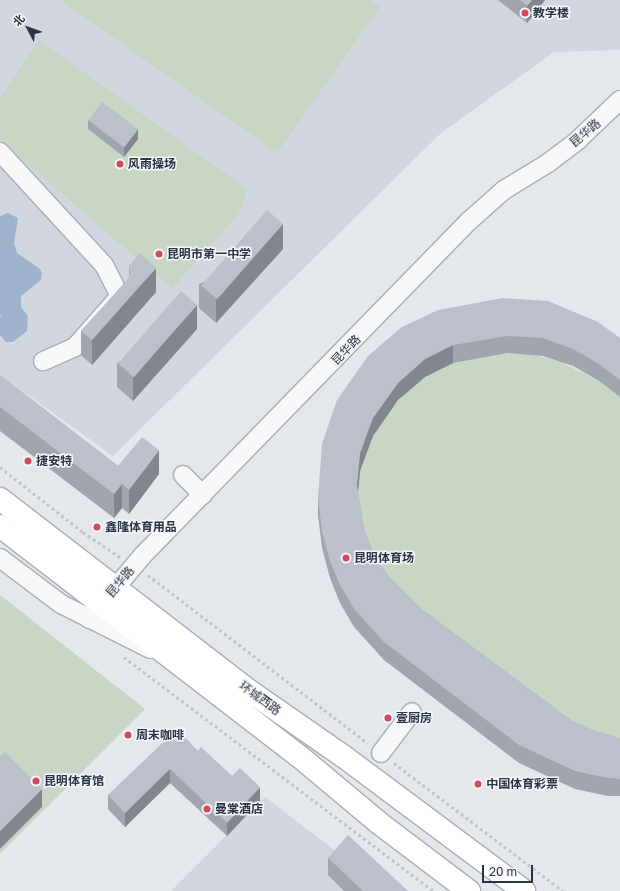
<!DOCTYPE html>
<meta charset="utf-8">
<style>
body{margin:0}
#map{position:relative;width:620px;height:891px;overflow:hidden;background:#e4e7ec;font-family:"Golos Text","Noto Sans SC",sans-serif}
div>[style]{position:absolute}
.built>*{inset:0;background:#d2d6de}
.green>*{inset:0;background:#c9d6c5}
.water>*{inset:0;background:#9fb4cc}
.path>*{height:2.5px;margin-top:-1.25px;transform-origin:0;background:repeating-linear-gradient(90deg,#c2c5cb 0 3px,transparent 0 6px)}
.roads{filter:drop-shadow(1px 0 #a9aeb7) drop-shadow(-1px 0 #a9aeb7) drop-shadow(0 1px #a9aeb7) drop-shadow(0 -1px #a9aeb7)}
.minor>*{height:18px;margin:-9px;padding:0 9px;transform-origin:9px;border-radius:9px;background:#f7f8fa}
.major>*{height:22px;margin:-11px;padding:0 11px;transform-origin:11px;border-radius:11px;background:#fff}
.wall>*{inset:0;background:#a1a5ae}
.shaded-wall>*{inset:0;background:#83868d}
.building>*{inset:0;background:#bbc0ca;transform-origin:0 0}
.dots>*{width:11px;height:11px;translate:-50% -50%;box-sizing:border-box;border:2px solid #f4f6f9;border-radius:50%}
span{translate:-50% -50%;white-space:nowrap;text-align:center;line-height:1.15;-webkit-text-stroke:3px #f4f6f9;paint-order:stroke}
.poi-label{font-size:12px;color:#2b3445;font-weight:700}
.left{translate:0 -50%;text-align:left}
.street-label{font-size:12px;color:#2b3445}
.north{position:absolute;left:8px;top:8px;width:40px;height:40px;-webkit-text-stroke:3px #f4f6f9;paint-order:stroke;rotate:311deg;font-size:11px;font-weight:700;line-height:16px;text-align:center;color:#2b3445}
.north::after{content:'';display:block;margin:auto;width:14px;height:18px;background:#2b3445;clip-path:polygon(50% 0,100% 100%,50% 72%,0 100%)}
.scale{position:absolute;left:482px;top:865px;width:51px;height:18px;box-sizing:border-box;border:2px solid #2b3445;border-top:0;padding-left:5px;font-size:12px;line-height:14px;white-space:nowrap;color:#2b3445;-webkit-text-stroke:3px #f4f6f9;paint-order:stroke}
</style>
<div id="map">
<div class="built">
<div style="clip-path:polygon(0 0,620px 0,620px 50px,554px 52px,441px 133px,113px 456px,0 375px)"></div>
<div style="clip-path:polygon(265px 797px,388px 891px,171px 891px)"></div>
</div>
<div class="green">
<div style="clip-path:polygon(60px 0,371px 0,380px 7px,277px 153px)"></div>
<div style="clip-path:polygon(39px 40px,247px 189px,240px 212px,172px 289px,0 140px,0 98px)"></div>
<div style="clip-path:polygon(508px 353px,526px 353px,559px 361px,599px 381px,620px 397px,620px 756px,420px 625px,362px 537px,358px 488px,360px 471px,373px 436px,384px 417px,411px 387px,438px 369px,453px 363px)"></div>
<div style="clip-path:polygon(0 595px,145px 709px,0 854px)"></div>
</div>
<div class="water">
<div style="clip-path:polygon(8px 213px,18px 218px,14px 243px,17px 253px,40px 269px,42px 274px,41px 280px,21px 296px,21px 307px,28px 316px,27px 331px,13px 342px,6px 342px,0 335px,0 216px)"></div>
</div>
<div class="path">
<div style="left:0;top:314px;width:6px;rotate:90deg"></div>
<div style="left:0;top:467px;width:105px;rotate:38.1deg"></div>
<div style="left:83px;top:532px;width:45px;rotate:34deg"></div>
<div style="left:148px;top:575px;width:277px;rotate:37.4deg"></div>
<div style="left:124px;top:657px;width:388px;rotate:37.1deg"></div>
<div style="left:394px;top:763px;width:212px;rotate:37.1deg"></div>
</div>
<div class="roads">
<div class="minor">
<div style="left:0;top:152px;width:154px;rotate:47.4deg"></div>
<div style="left:104px;top:265px;width:35px;rotate:63deg"></div>
<div style="left:120px;top:296px;width:68px;rotate:131.4deg"></div>
<div style="left:75px;top:347px;width:35px;rotate:156deg"></div>
<div style="left:183px;top:475px;width:28px;rotate:45deg"></div>
<div style="left:0;top:558px;width:76px;rotate:37deg"></div>
<div style="left:61px;top:604px;width:100px;rotate:26.8deg"></div>
<div style="left:89px;top:619px;width:84px;rotate:-49.8deg"></div>
<div style="left:143px;top:555px;width:467px;rotate:-45.7deg"></div>
<div style="left:469px;top:221px;width:47px;rotate:-41.5deg"></div>
<div style="left:504px;top:190px;width:52px;rotate:-31.5deg"></div>
<div style="left:548px;top:163px;width:38px;rotate:-37deg"></div>
<div style="left:578px;top:140px;width:58px;rotate:-43.6deg"></div>
<div style="left:381px;top:753px;width:51px;rotate:-52.9deg"></div>
</div>
<div class="major">
<div style="left:0;top:499px;width:313px;rotate:37.6deg"></div>
<div style="left:248px;top:690px;width:116px;rotate:34.8deg"></div>
<div style="left:343px;top:756px;width:226px;rotate:36.7deg"></div>
<div style="left:0;top:526px;width:377px;rotate:37.6deg"></div>
<div style="left:299px;top:756px;width:104px;rotate:39.9deg"></div>
<div style="left:379px;top:823px;width:113px;rotate:37.1deg"></div>
</div>
</div>
<div class="wall">
<div style="clip-path:polygon(498px 0,545px 0,527px 23px)"></div>
<div style="clip-path:polygon(88px 120px,138px 139px,124px 157px,88px 129px)"></div>
<div style="clip-path:polygon(283px 249px,216px 323px,199px 308px,199px 284px)"></div>
<div style="clip-path:polygon(129px 266px,156px 292px,92px 365px,81px 355px,81px 331px,128px 279px,129px 277px)"></div>
<div style="clip-path:polygon(402px 327px,620px 338px,620px 397px,599px 381px,573px 366px,543px 356px,508px 353px,453px 363px,425px 377px,398px 400px,373px 436px,360px 471px,358px 492px,364px 529px,373px 552px,389px 577px,420px 608px,572px 721px,592px 730px,618px 738px,620px 738px,620px 796px,608px 796px,575px 789px,519px 763px,384px 660px,354px 627px,340px 603px,330px 578px,322px 548px,318px 515px,318px 498px)"></div>
<div style="clip-path:polygon(197px 329px,133px 401px,117px 387px,117px 363px)"></div>
<div style="clip-path:polygon(0 375px,118px 466px,159px 474px,129px 514px,122px 508px,114px 518px,0 431px)"></div>
<div style="clip-path:polygon(198px 751px,232px 776px,260px 801px,227px 836px,170px 783px,125px 827px,108px 809px,108px 795px)"></div>
<div style="clip-path:polygon(328px 858px,408px 891px,344px 891px,328px 875px)"></div>
</div>
<div class="shaded-wall">
<div style="clip-path:polygon(532px 0,545px 0,527px 23px,527px 6px)"></div>
<div style="clip-path:polygon(138px 129px,138px 139px,124px 157px,124px 148px)"></div>
<div style="clip-path:polygon(283px 224px,283px 249px,216px 323px,216px 299px)"></div>
<div style="clip-path:polygon(156px 268px,156px 292px,92px 365px,92px 340px)"></div>
<div style="clip-path:polygon(197px 305px,197px 329px,133px 401px,133px 377px)"></div>
<div style="clip-path:polygon(453px 345px,453px 363px,425px 377px,398px 400px,373px 436px,360px 471px,357px 503px,357px 485px,360px 453px,373px 418px,398px 383px,425px 359px)"></div>
<div style="clip-path:polygon(159px 450px,159px 474px,129px 514px,129px 490px)"></div>
<div style="clip-path:polygon(122px 484px,122px 508px,114px 518px,114px 494px)"></div>
<div style="clip-path:polygon(170px 769px,170px 783px,125px 827px,125px 813px)"></div>
<div style="clip-path:polygon(260px 787px,260px 801px,227px 836px,227px 823px)"></div>
<div style="clip-path:polygon(42px 789px,42px 807px,0 849px,0 831px)"></div>
</div>
<div class="building">
<div style="clip-path:polygon(520px 0,532px 0,527px 6px)"></div>
<div style="left:102px;top:102px;width:45px;height:23px;rotate:37deg"></div>
<div style="left:267px;top:210px;width:21px;height:100px;rotate:41deg"></div>
<div style="clip-path:polygon(140px 253px,156px 268px,92px 340px,81px 331px,128px 279px,130px 273px,129px 266px)"></div>
<div style="left:181px;top:291px;width:21px;height:96px;rotate:41deg"></div>
<div style="clip-path:polygon(503px 298px,548px 301px,598px 322px,620px 338px,620px 380px,599px 364px,573px 349px,543px 338px,508px 336px,453px 345px,425px 359px,398px 383px,373px 418px,360px 453px,357px 485px,364px 529px,373px 552px,389px 577px,420px 608px,572px 721px,592px 730px,618px 738px,620px 738px,620px 779px,608px 778px,575px 771px,519px 745px,384px 642px,354px 609px,340px 585px,330px 561px,322px 531px,318px 498px,322px 444px,337px 400px,368px 356px,402px 327px,438px 310px)"></div>
<div style="clip-path:polygon(0 375px,118px 466px,142px 437px,159px 450px,129px 490px,122px 484px,114px 494px,0 407px)"></div>
<div style="clip-path:polygon(177px 729px,198px 751px,201px 747px,232px 776px,240px 768px,260px 787px,227px 823px,170px 769px,125px 813px,108px 795px)"></div>
<div style="clip-path:polygon(5px 752px,42px 789px,0 831px,0 757px)"></div>
<div style="clip-path:polygon(348px 835px,408px 891px,363px 891px,328px 858px)"></div>
</div>
<div class="dots">
<div style="left:525px;top:13px;background:#d1495b"></div>
<div style="left:120px;top:164px;background:#d1495b"></div>
<div style="left:159px;top:254px;background:#d1495b"></div>
<div style="left:28px;top:461px;background:#d1495b"></div>
<div style="left:97px;top:527px;background:#d1495b"></div>
<div style="left:346px;top:558px;background:#d1495b"></div>
<div style="left:388px;top:718px;background:#d1495b"></div>
<div style="left:128px;top:735px;background:#d1495b"></div>
<div style="left:36px;top:781px;background:#d1495b"></div>
<div style="left:478px;top:784px;background:#d1495b"></div>
<div style="left:207px;top:809px;background:#d1495b"></div>
</div>
<div class="poi-label">
<span class="left" style="left:533px;top:13px">教学楼</span>
<span class="left" style="left:128px;top:164px">风雨操场</span>
<span class="left" style="left:167px;top:254px">昆明市第一中学</span>
<span class="left" style="left:36px;top:461px">捷安特</span>
<span class="left" style="left:105px;top:527px">鑫隆体育用品</span>
<span class="left" style="left:354px;top:558px">昆明体育场</span>
<span class="left" style="left:396px;top:718px">壹厨房</span>
<span class="left" style="left:136px;top:735px">周末咖啡</span>
<span class="left" style="left:44px;top:781px">昆明体育馆</span>
<span class="left" style="left:486px;top:784px">中国体育彩票</span>
<span class="left" style="left:215px;top:809px">曼棠酒店</span>
</div>
<div class="street-label">
<span style="left:585px;top:133px;rotate:-40deg">昆华路</span>
<span style="left:346px;top:350px;rotate:-46deg">昆华路</span>
<span style="left:120px;top:582px;rotate:-50deg">昆华路</span>
<span style="left:260px;top:698px;rotate:36deg">环城西路</span>
</div>
<div class="north">北</div>
<div class="scale">20 m</div>
</div>
